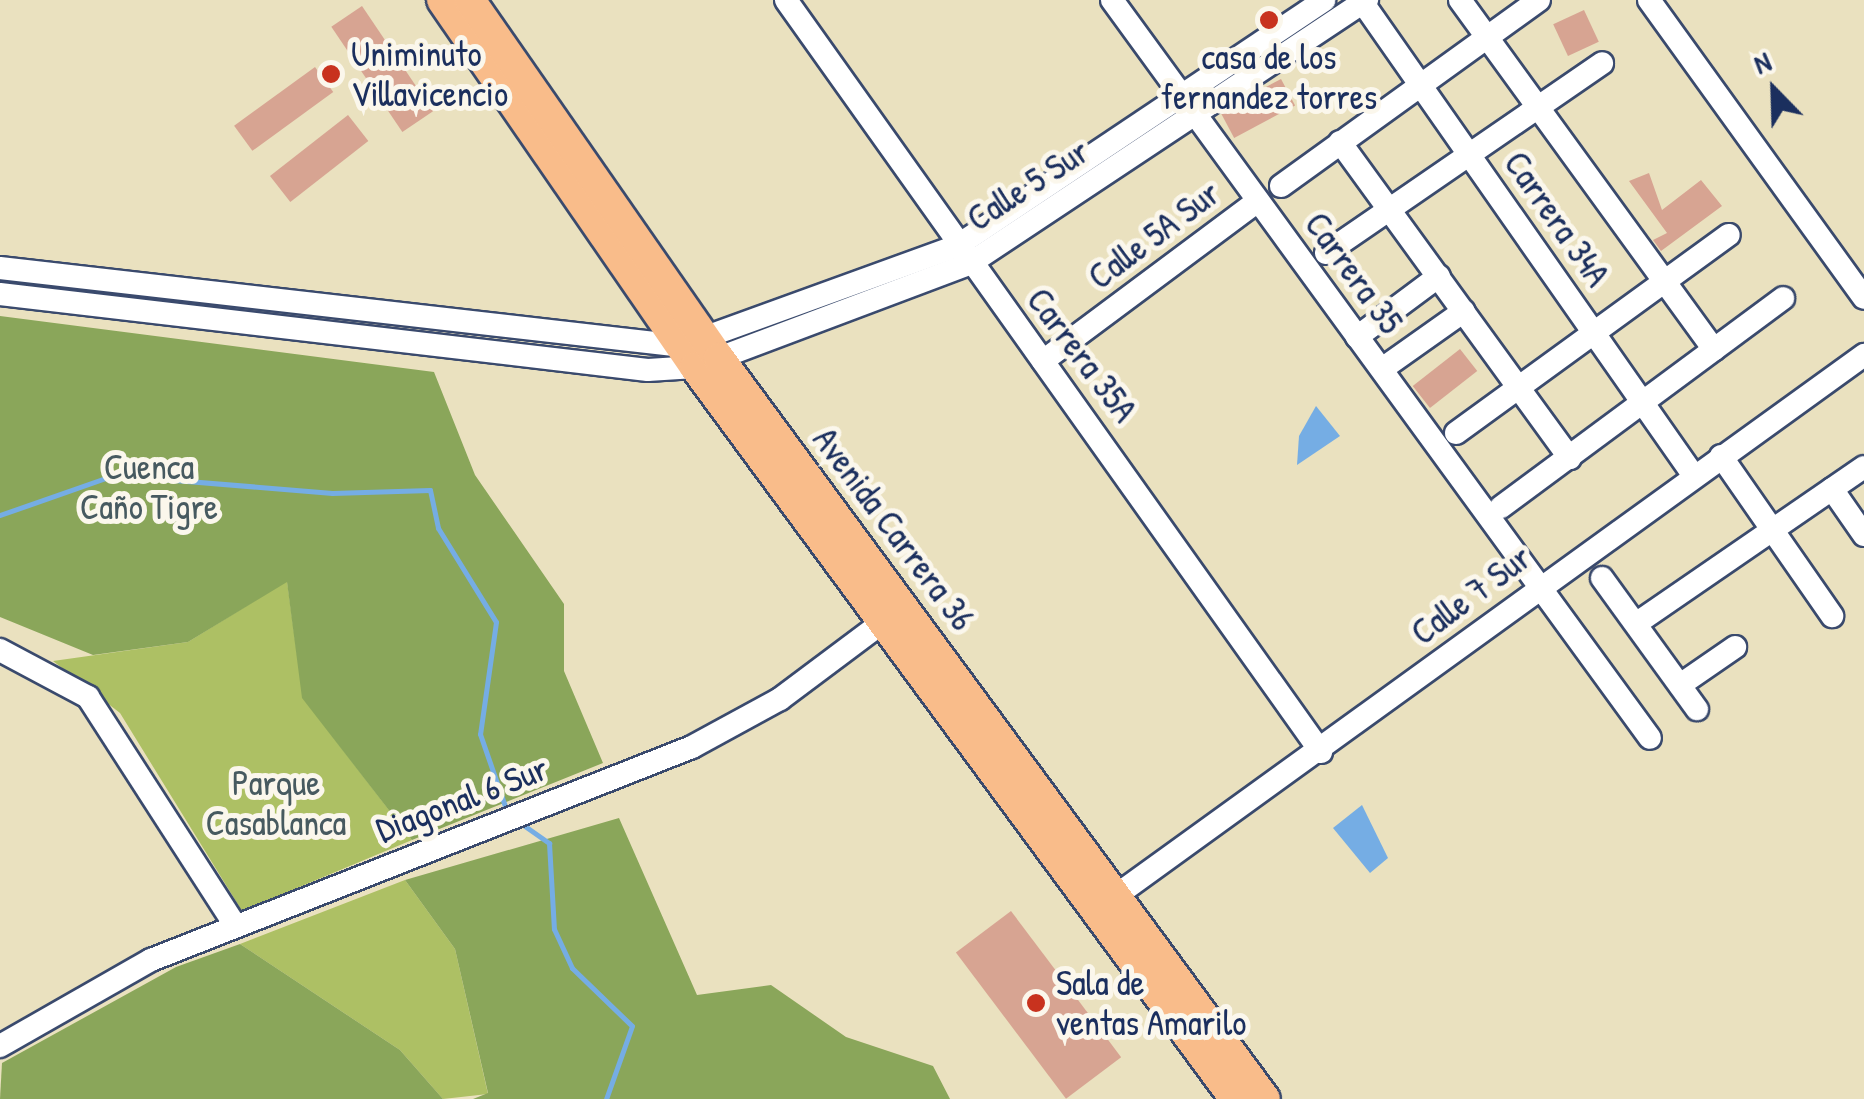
<!DOCTYPE html>
<meta charset="utf-8">
<style>
body{margin:0}
#map{position:relative;width:1864px;height:1099px;overflow:hidden;background:#eae1bf;font-family:"Patrick Hand",sans-serif}
div>[style]{position:absolute}
.green>*{inset:0;background:#adc064}
.forest>*{inset:0;background:#8aa65a}
.water>*{inset:0;background:#75ade4}
.stream>*{height:5px;margin:-2.5px;padding:0 2.5px;transform-origin:2.5px;border-radius:2.5px;background:#75ade4}
.building>*{inset:0;background:#d7a492;transform-origin:0 0}
.roads{filter:drop-shadow(2px 0 #3a4a6d) drop-shadow(-2px 0 #3a4a6d) drop-shadow(0 2px #3a4a6d) drop-shadow(0 -2px #3a4a6d)}
.minor>*{height:22px;margin:-11px;padding:0 11px;transform-origin:11px;border-radius:11px;background:#fff}
.major>*{height:30px;margin:-15px;padding:0 15px;transform-origin:15px;border-radius:15px;background:#f9bc8a}
.dots>*{width:28px;height:28px;translate:-50% -50%;box-sizing:border-box;border:5px solid #fbf7ec;border-radius:50%}
span{translate:-50% -50%;white-space:nowrap;text-align:center;line-height:1.15;-webkit-text-stroke:10px #fbf7ec;paint-order:stroke}
.poi-label{font-size:35px;color:#1b2f5e}
.left{translate:0 -50%;text-align:left}
.street-label{font-size:35px;color:#1b2f5e}
.park-label{font-size:35px;color:#475a60}
.north{position:absolute;left:1724px;top:40px;width:100px;height:100px;-webkit-text-stroke:8px #fbf7ec;paint-order:stroke;rotate:337deg;font-size:28px;font-weight:700;line-height:40px;text-align:center;color:#1b2f5e}
.north::after{content:'';display:block;margin:auto;width:35px;height:45px;background:#1b2f5e;clip-path:polygon(50% 0,100% 100%,50% 72%,0 100%)}
</style>
<div id="map">
<div class="green">
<div style="clip-path:polygon(287px 581px,303px 698px,412px 840px,242px 911px,120px 713px,53px 661px,188px 642px)"></div>
<div style="clip-path:polygon(405px 880px,455px 949px,488px 1094px,443px 1099px,400px 1050px,240px 944px)"></div>
</div>
<div class="forest">
<div style="clip-path:polygon(0 316px,434px 372px,475px 475px,564px 604px,564px 671px,603px 763px,412px 840px,302px 698px,287px 582px,188px 642px,93px 655px,0 617px)"></div>
<div style="clip-path:polygon(619px 818px,697px 995px,771px 985px,846px 1037px,933px 1066px,950px 1099px,473px 1099px,488px 1093px,455px 949px,405px 880px)"></div>
<div style="clip-path:polygon(240px 944px,400px 1050px,443px 1099px,0 1099px,2px 1063px,176px 967px)"></div>
</div>
<div class="water">
<div style="clip-path:polygon(1316px 406px,1340px 436px,1297px 465px,1299px 436px)"></div>
<div style="clip-path:polygon(1362px 805px,1388px 858px,1370px 873px,1333px 828px)"></div>
</div>
<div class="stream">
<div style="left:0;top:515px;width:121px;rotate:-19.3deg"></div>
<div style="left:114px;top:475px;width:219px;rotate:4.7deg"></div>
<div style="left:332px;top:493px;width:98px;rotate:-1.8deg"></div>
<div style="left:430px;top:490px;width:39px;rotate:78deg"></div>
<div style="left:438px;top:528px;width:110px;rotate:58.3deg"></div>
<div style="left:496px;top:622px;width:113px;rotate:98.1deg"></div>
<div style="left:480px;top:734px;width:83px;rotate:70.9deg"></div>
<div style="left:519px;top:822px;width:37px;rotate:35deg"></div>
<div style="left:549px;top:843px;width:86px;rotate:86.7deg"></div>
<div style="left:554px;top:929px;width:43px;rotate:65.2deg"></div>
<div style="left:572px;top:968px;width:83px;rotate:44deg"></div>
<div style="left:632px;top:1026px;width:77px;rotate:109.6deg"></div>
</div>
<div class="building">
<div style="left:362px;top:6px;width:127px;height:37px;rotate:56deg"></div>
<div style="left:1584px;top:10px;width:35px;height:34px;rotate:65deg"></div>
<div style="left:315px;top:67px;width:31px;height:100px;rotate:54deg"></div>
<div style="left:1281px;top:79px;width:30px;height:69px;rotate:62deg"></div>
<div style="left:348px;top:115px;width:33px;height:99px;rotate:52deg"></div>
<div style="clip-path:polygon(1649px 173px,1662px 210px,1701px 180px,1722px 206px,1661px 251px,1653px 240px,1667px 233px,1629px 181px)"></div>
<div style="left:1460px;top:349px;width:28px;height:60px;rotate:52deg"></div>
<div style="left:1011px;top:911px;width:183px;height:69px;rotate:53deg"></div>
</div>
<div class="roads">
<div class="minor">
<div style="left:786px;top:0;width:923px;rotate:54.57deg"></div>
<div style="left:1112px;top:0;width:913px;rotate:53.91deg"></div>
<div style="left:1460px;top:0;width:432px;rotate:54deg"></div>
<div style="left:1649px;top:0;width:367px;rotate:54.2deg"></div>
<div style="left:1363px;top:3px;width:577px;rotate:55.02deg"></div>
<div style="left:1340px;top:142px;width:391px;rotate:54deg"></div>
<div style="left:1281px;top:186px;width:318px;rotate:-35.8deg"></div>
<div style="left:1326px;top:253px;width:335px;rotate:-34.5deg"></div>
<div style="left:0;top:268px;width:685px;rotate:6.53deg"></div>
<div style="left:681px;top:346px;width:294px;rotate:-19.9deg"></div>
<div style="left:957px;top:246px;width:442px;rotate:-33.8deg"></div>
<div style="left:0;top:294px;width:652px;rotate:6.69deg"></div>
<div style="left:648px;top:370px;width:47px;rotate:-3.7deg"></div>
<div style="left:695px;top:367px;width:293px;rotate:-20.6deg"></div>
<div style="left:969px;top:264px;width:478px;rotate:-33.6deg"></div>
<div style="left:1357px;top:337px;width:102px;rotate:-36.6deg"></div>
<div style="left:1043px;top:361px;width:268px;rotate:-36.7deg"></div>
<div style="left:1382px;top:369px;width:100px;rotate:-35.3deg"></div>
<div style="left:1456px;top:433px;width:337px;rotate:-36deg"></div>
<div style="left:1721px;top:456px;width:195px;rotate:55.2deg"></div>
<div style="left:1832px;top:489px;width:56px;rotate:55.2deg"></div>
<div style="left:1501px;top:507px;width:351px;rotate:-36.5deg"></div>
<div style="left:1602px;top:578px;width:162px;rotate:54.1deg"></div>
<div style="left:1637px;top:623px;width:275px;rotate:-34.5deg"></div>
<div style="left:0;top:650px;width:100px;rotate:28.1deg"></div>
<div style="left:88px;top:697px;width:271px;rotate:57.2deg"></div>
<div style="left:1680px;top:685px;width:67px;rotate:-34.6deg"></div>
<div style="left:1121px;top:892px;width:917px;rotate:-35.86deg"></div>
<div style="left:0;top:1046px;width:174px;rotate:-29.7deg"></div>
<div style="left:151px;top:960px;width:581px;rotate:-21.49deg"></div>
<div style="left:692px;top:747px;width:100px;rotate:-28.6deg"></div>
<div style="left:780px;top:699px;width:129px;rotate:-36.8deg"></div>
</div>
<div class="major">
<div style="left:442px;top:0;width:446px;rotate:55.4deg"></div>
<div style="left:695px;top:367px;width:910px;rotate:53.58deg"></div>
<div style="left:470px;top:0;width:436px;rotate:55.2deg"></div>
<div style="left:719px;top:358px;width:920px;rotate:53.62deg"></div>
</div>
</div>
<div class="dots">
<div style="left:1269px;top:20px;background:#c8321e"></div>
<div style="left:331px;top:74px;background:#c8321e"></div>
<div style="left:1036px;top:1003px;background:#c8321e"></div>
</div>
<div class="poi-label">
<span class="left" style="left:351px;top:74px">Uniminuto<br>Villavicencio</span>
<span style="left:1269px;top:77px">casa de los<br>fernandez torres</span>
<span class="left" style="left:1056px;top:1003px">Sala de<br>ventas Amarilo</span>
</div>
<div class="street-label">
<span style="left:1028px;top:185px;rotate:-33deg">Calle 5 Sur</span>
<span style="left:1557px;top:219px;rotate:55deg">Carrera 34A</span>
<span style="left:1154px;top:235px;rotate:-37deg">Calle 5A Sur</span>
<span style="left:1354px;top:273px;rotate:54deg">Carrera 35</span>
<span style="left:1082px;top:355px;rotate:53deg">Carrera 35A</span>
<span style="left:894px;top:529px;rotate:53deg">Avenida Carrera 36</span>
<span style="left:1471px;top:595px;rotate:-37deg">Calle 7 Sur</span>
<span style="left:462px;top:799px;rotate:-21deg">Diagonal 6 Sur</span>
</div>
<div class="park-label">
<span style="left:149px;top:487px">Cuenca<br>Caño Tigre</span>
<span style="left:276px;top:803px">Parque<br>Casablanca</span>
</div>
<div class="north">N</div>
</div>
